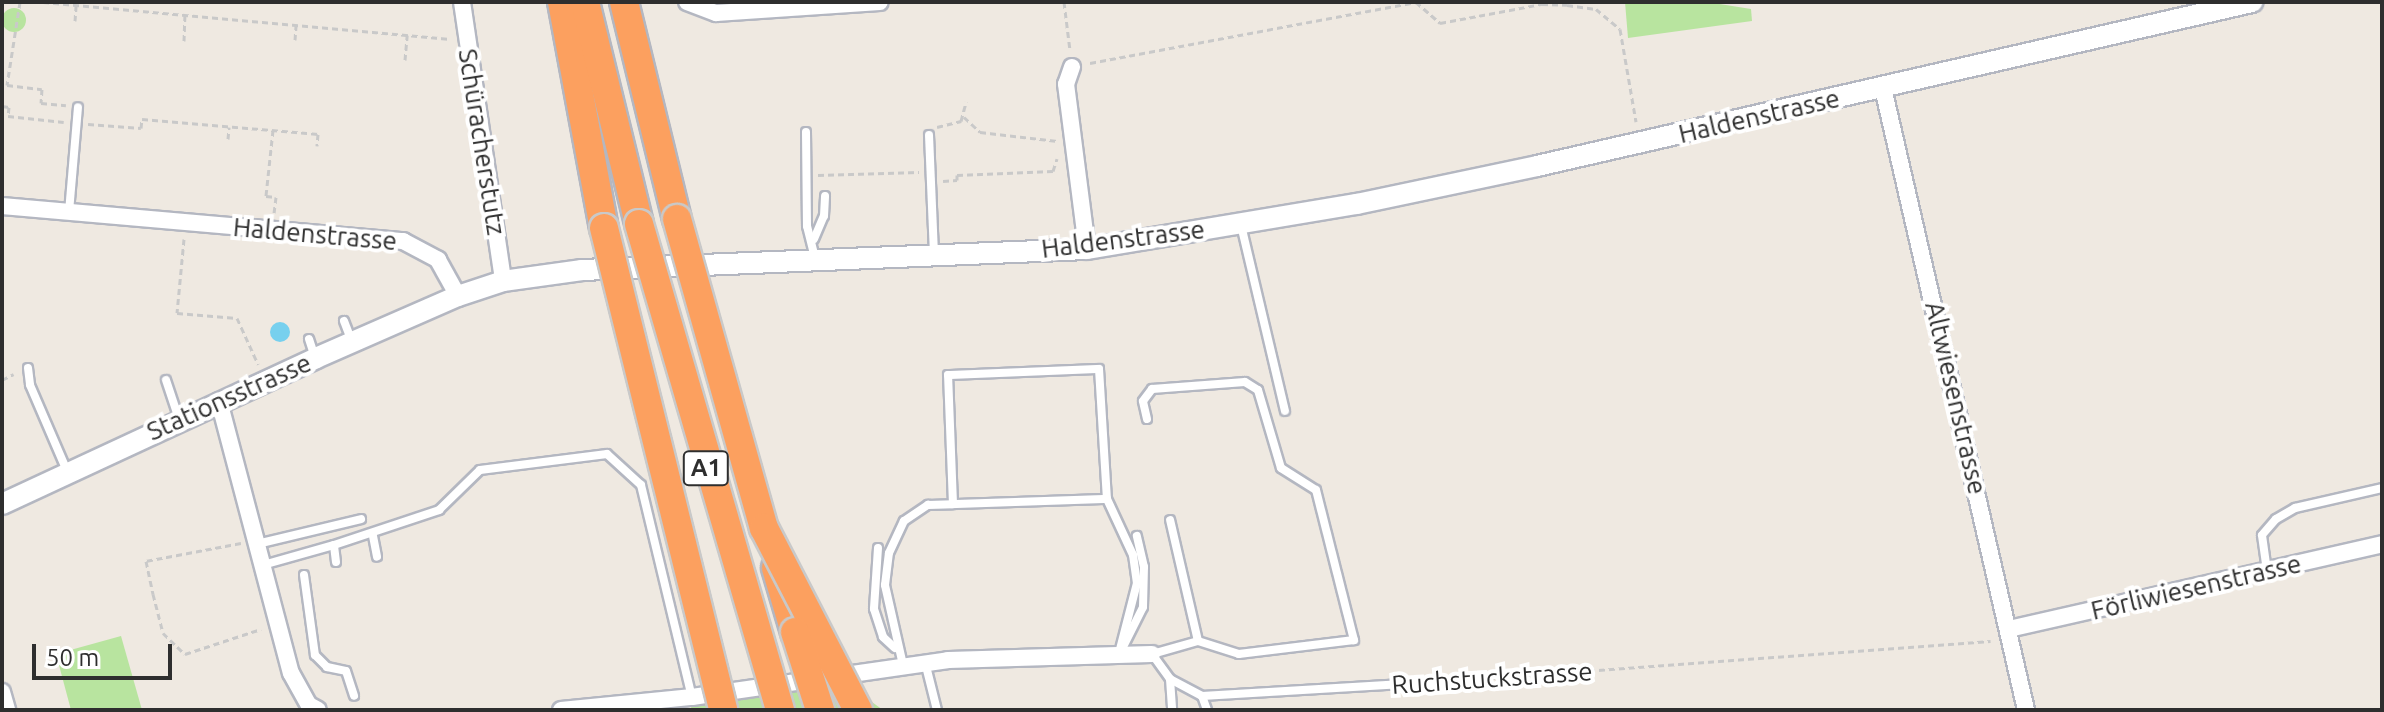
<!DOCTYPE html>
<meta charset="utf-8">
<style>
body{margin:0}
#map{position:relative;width:2384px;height:712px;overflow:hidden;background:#efe9e1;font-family:Ubuntu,sans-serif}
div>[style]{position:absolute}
.green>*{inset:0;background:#b8e49f}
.round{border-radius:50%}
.water>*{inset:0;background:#77d0ee}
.path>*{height:3px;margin-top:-1.5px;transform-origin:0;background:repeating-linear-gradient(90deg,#c9c9c9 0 6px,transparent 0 10px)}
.roads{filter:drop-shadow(2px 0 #b4b7c1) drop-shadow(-2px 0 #b4b7c1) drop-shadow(0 2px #b4b7c1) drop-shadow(0 -2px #b4b7c1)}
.service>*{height:8px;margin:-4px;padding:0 4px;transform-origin:4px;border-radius:4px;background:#fff}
.minor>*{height:16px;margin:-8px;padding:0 8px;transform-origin:8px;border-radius:8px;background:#fff}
.tertiary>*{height:20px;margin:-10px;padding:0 10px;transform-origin:10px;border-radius:10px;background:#fff}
.motorway>*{height:28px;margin:-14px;padding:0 14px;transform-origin:14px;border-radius:14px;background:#fca05f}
.bridges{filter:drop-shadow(2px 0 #c9c9c9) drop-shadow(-2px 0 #c9c9c9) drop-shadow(0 2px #c9c9c9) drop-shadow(0 -2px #c9c9c9)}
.motorway-bridge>*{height:28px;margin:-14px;padding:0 14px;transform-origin:14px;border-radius:14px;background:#fca05f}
span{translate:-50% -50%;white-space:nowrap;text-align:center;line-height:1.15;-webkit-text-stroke:8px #fff;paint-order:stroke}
.shield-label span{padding:2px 6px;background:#fff;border:2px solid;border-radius:6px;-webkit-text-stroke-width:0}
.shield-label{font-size:24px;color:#2e2e2e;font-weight:700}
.street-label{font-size:26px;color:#2e2e2e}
.frame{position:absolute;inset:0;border:4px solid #2e2e2e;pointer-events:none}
.scale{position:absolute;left:32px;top:644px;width:140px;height:36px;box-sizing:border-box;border:4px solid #2e2e2e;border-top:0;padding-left:10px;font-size:24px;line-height:28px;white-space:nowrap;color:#2e2e2e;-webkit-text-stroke:6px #fff;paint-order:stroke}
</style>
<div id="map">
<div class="green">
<div style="clip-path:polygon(1625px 2px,1707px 2px,1751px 9px,1752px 21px,1628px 38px)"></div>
<div class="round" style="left:2px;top:8px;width:24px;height:24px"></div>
<div style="clip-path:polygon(121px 636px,142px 710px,71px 710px,56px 654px)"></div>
<div style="clip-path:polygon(840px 679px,883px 710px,691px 710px,692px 697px)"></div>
</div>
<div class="water">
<div class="round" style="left:270px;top:322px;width:20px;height:20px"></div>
</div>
<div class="path">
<div style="left:20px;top:2px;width:84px;rotate:98.9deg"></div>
<div style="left:7px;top:85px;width:35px;rotate:7deg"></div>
<div style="left:42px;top:89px;width:14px;rotate:94deg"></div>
<div style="left:41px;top:103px;width:25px;rotate:5deg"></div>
<div style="left:43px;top:2px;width:409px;rotate:5.2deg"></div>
<div style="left:1064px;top:2px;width:48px;rotate:82.9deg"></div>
<div style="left:75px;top:21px;width:16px;rotate:-86deg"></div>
<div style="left:295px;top:40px;width:15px;rotate:-86deg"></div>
<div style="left:184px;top:41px;width:26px;rotate:-88deg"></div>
<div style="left:405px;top:60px;width:25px;rotate:-85deg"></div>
<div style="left:1090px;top:63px;width:332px;rotate:-10.6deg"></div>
<div style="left:1416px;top:2px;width:32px;rotate:41deg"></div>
<div style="left:1440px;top:23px;width:104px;rotate:-10.6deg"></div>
<div style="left:1542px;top:4px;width:25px;rotate:2deg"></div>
<div style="left:1567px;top:5px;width:29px;rotate:8deg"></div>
<div style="left:1596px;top:9px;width:31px;rotate:40deg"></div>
<div style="left:1620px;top:29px;width:94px;rotate:80.2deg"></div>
<div style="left:2px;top:106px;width:7px;rotate:8deg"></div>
<div style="left:9px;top:107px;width:9px;rotate:96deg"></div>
<div style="left:8px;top:116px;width:56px;rotate:6.1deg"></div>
<div style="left:964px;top:117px;width:22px;rotate:43deg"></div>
<div style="left:980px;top:132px;width:78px;rotate:6.7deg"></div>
<div style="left:88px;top:124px;width:53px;rotate:4.3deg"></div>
<div style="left:141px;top:128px;width:9px;rotate:-84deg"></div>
<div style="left:142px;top:119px;width:177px;rotate:4.9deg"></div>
<div style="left:318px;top:134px;width:12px;rotate:95deg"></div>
<div style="left:937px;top:127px;width:25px;rotate:-14deg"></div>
<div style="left:961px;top:121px;width:20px;rotate:-75deg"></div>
<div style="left:273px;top:130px;width:66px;rotate:96.1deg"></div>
<div style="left:266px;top:196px;width:10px;rotate:6deg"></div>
<div style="left:276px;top:197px;width:16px;rotate:97deg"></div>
<div style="left:228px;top:139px;width:12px;rotate:-85deg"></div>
<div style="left:818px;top:175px;width:101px;rotate:-1.7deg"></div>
<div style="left:943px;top:181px;width:14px;rotate:-4deg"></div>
<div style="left:957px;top:180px;width:5px;rotate:-90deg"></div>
<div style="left:957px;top:175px;width:96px;rotate:-2.4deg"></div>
<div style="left:1053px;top:171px;width:13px;rotate:-72deg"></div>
<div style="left:184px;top:239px;width:74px;rotate:95.4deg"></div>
<div style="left:177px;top:313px;width:60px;rotate:4.8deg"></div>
<div style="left:237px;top:318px;width:51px;rotate:65.5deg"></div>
<div style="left:2px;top:380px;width:13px;rotate:-27deg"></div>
<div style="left:241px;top:543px;width:97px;rotate:169.3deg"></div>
<div style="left:146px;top:561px;width:34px;rotate:78deg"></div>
<div style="left:153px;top:594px;width:40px;rotate:75.6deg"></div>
<div style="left:163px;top:633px;width:30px;rotate:44deg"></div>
<div style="left:185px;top:654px;width:80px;rotate:-18.2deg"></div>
<div style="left:1449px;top:681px;width:543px;rotate:-4.22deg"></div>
</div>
<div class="roads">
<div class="service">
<div style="left:806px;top:132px;width:94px;rotate:89.4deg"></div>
<div style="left:807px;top:226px;width:33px;rotate:76deg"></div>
<div style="left:929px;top:135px;width:118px;rotate:87.6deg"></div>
<div style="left:69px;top:212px;width:105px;rotate:-85.1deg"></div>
<div style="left:1241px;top:225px;width:191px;rotate:76.7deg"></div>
<div style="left:814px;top:239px;width:25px;rotate:-67deg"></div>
<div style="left:824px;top:216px;width:20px;rotate:-87deg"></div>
<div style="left:344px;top:321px;width:22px;rotate:69deg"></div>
<div style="left:309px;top:339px;width:20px;rotate:72deg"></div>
<div style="left:28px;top:368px;width:17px;rotate:83deg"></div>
<div style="left:30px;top:385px;width:94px;rotate:66.7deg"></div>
<div style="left:166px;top:380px;width:41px;rotate:71.6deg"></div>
<div style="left:1147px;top:419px;width:18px;rotate:-103deg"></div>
<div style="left:1143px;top:401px;width:15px;rotate:-53deg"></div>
<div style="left:1152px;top:389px;width:93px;rotate:-4.3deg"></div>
<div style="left:1245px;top:382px;width:15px;rotate:32deg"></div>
<div style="left:1258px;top:390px;width:81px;rotate:73.6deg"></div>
<div style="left:1281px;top:468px;width:41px;rotate:32.2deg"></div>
<div style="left:1316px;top:490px;width:155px;rotate:75.8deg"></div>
<div style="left:1354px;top:640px;width:116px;rotate:173.1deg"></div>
<div style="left:1239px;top:654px;width:43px;rotate:-162.4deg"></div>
<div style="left:1198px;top:641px;width:124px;rotate:-103deg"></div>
<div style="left:953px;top:504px;width:154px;rotate:-1.9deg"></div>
<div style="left:373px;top:536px;width:21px;rotate:79deg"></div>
<div style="left:257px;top:544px;width:107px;rotate:-13.5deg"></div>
<div style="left:878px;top:548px;width:61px;rotate:93.8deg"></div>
<div style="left:874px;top:609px;width:29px;rotate:72deg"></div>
<div style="left:883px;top:637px;width:16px;rotate:43deg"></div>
<div style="left:336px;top:562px;width:17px;rotate:-97deg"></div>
<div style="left:334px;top:545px;width:111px;rotate:-18.4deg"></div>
<div style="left:439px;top:510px;width:57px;rotate:-44.3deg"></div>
<div style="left:480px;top:470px;width:128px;rotate:-7.2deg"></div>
<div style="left:607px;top:454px;width:46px;rotate:42.4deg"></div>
<div style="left:641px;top:485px;width:218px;rotate:76.5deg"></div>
<div style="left:263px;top:565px;width:74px;rotate:-15.7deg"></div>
<div style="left:2267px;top:571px;width:36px;rotate:-98deg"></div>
<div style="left:2262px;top:535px;width:21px;rotate:-49deg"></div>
<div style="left:2276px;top:519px;width:22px;rotate:-30deg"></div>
<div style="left:2295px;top:508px;width:89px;rotate:-12.9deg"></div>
<div style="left:304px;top:575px;width:81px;rotate:82.2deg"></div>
<div style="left:315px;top:655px;width:17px;rotate:45deg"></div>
<div style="left:327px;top:667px;width:19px;rotate:12deg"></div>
<div style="left:346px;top:671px;width:26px;rotate:72deg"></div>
<div style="left:1198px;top:641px;width:48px;rotate:164.2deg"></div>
<div style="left:1152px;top:654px;width:31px;rotate:54deg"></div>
<div style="left:1170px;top:679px;width:36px;rotate:28deg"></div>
<div style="left:1202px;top:696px;width:235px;rotate:-3.4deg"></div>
<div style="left:1124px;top:645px;width:42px;rotate:-63.4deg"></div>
<div style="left:1143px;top:607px;width:40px;rotate:-88.6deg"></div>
<div style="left:1144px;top:567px;width:32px;rotate:-103deg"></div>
<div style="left:925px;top:662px;width:49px;rotate:76deg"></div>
<div style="left:903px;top:665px;width:82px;rotate:-102.7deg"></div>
<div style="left:885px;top:585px;width:32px;rotate:-83deg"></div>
<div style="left:889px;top:553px;width:35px;rotate:-65deg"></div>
<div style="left:904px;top:521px;width:29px;rotate:-34deg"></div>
<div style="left:928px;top:505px;width:25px;rotate:-2deg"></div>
<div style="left:953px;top:504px;width:129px;rotate:-92.2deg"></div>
<div style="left:948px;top:375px;width:151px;rotate:-2.3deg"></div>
<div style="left:1099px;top:369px;width:130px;rotate:86.5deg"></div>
<div style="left:1107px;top:499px;width:62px;rotate:65.1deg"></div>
<div style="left:1133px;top:555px;width:28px;rotate:82deg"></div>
<div style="left:1137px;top:583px;width:72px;rotate:104.4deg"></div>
<div style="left:1170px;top:679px;width:31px;rotate:86deg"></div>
<div style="left:1202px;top:696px;width:15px;rotate:70deg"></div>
</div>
<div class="minor">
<div style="left:462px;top:2px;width:282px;rotate:81.6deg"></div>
<div style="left:687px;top:2px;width:31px;rotate:21deg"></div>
<div style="left:716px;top:13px;width:164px;rotate:-3.8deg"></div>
<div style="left:1072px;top:67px;width:18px;rotate:109deg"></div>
<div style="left:1066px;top:84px;width:166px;rotate:82.7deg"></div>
<div style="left:1883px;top:88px;width:638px;rotate:77.05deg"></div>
<div style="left:2px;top:206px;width:403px;rotate:5deg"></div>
<div style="left:403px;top:241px;width:40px;rotate:28deg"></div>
<div style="left:438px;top:260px;width:41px;rotate:60.9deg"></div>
<div style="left:219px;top:401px;width:281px;rotate:75.2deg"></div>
<div style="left:291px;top:673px;width:37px;rotate:61deg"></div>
<div style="left:309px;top:705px;width:10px;rotate:29deg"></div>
<div style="left:2009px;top:629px;width:383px;rotate:-12.8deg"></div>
<div style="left:2px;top:692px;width:19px;rotate:74deg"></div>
<div style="left:561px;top:710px;width:132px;rotate:-5.7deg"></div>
<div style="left:692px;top:697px;width:259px;rotate:-8.2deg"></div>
<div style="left:948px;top:660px;width:204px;rotate:-1.7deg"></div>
</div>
<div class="tertiary">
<div style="left:2px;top:504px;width:346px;rotate:-24.9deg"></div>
<div style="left:316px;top:358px;width:155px;rotate:-23.6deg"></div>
<div style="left:458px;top:296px;width:47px;rotate:-18.4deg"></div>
<div style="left:503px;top:281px;width:80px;rotate:-7.9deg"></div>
<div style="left:582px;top:270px;width:505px;rotate:-2.38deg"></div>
<div style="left:1087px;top:249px;width:274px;rotate:-9.5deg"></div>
<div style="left:1357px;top:204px;width:184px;rotate:-11.9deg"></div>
<div style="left:1537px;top:166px;width:734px;rotate:-12.92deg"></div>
</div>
<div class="motorway">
<div style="left:562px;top:2px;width:230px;rotate:79.5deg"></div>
<div style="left:585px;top:2px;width:228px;rotate:76.3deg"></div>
<div style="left:624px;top:2px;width:223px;rotate:76.3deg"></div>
<div style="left:776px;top:568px;width:67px;rotate:73.5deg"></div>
</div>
</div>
<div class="bridges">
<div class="motorway-bridge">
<div style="left:677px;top:219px;width:321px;rotate:74.3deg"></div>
<div style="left:764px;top:528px;width:205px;rotate:62.7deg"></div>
<div style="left:639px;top:224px;width:506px;rotate:73.82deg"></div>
<div style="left:604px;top:228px;width:496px;rotate:76.1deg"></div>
<div style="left:795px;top:632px;width:82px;rotate:72.2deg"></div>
</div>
</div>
<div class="shield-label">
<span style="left:706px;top:468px">A1</span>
</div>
<div class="street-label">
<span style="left:1759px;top:116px;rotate:-13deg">Haldenstrasse</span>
<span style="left:482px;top:142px;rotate:81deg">Schüracherstutz</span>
<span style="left:315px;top:234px;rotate:5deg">Haldenstrasse</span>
<span style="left:1123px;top:239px;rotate:-7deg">Haldenstrasse</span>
<span style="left:229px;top:397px;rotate:-24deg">Stationsstrasse</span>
<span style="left:1956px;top:398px;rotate:77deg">Altwiesenstrasse</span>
<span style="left:2196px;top:587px;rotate:-13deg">Förliwiesenstrasse</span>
<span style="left:1492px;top:678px;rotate:-4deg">Ruchstuckstrasse</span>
</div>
<div class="frame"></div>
<div class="scale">50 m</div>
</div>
